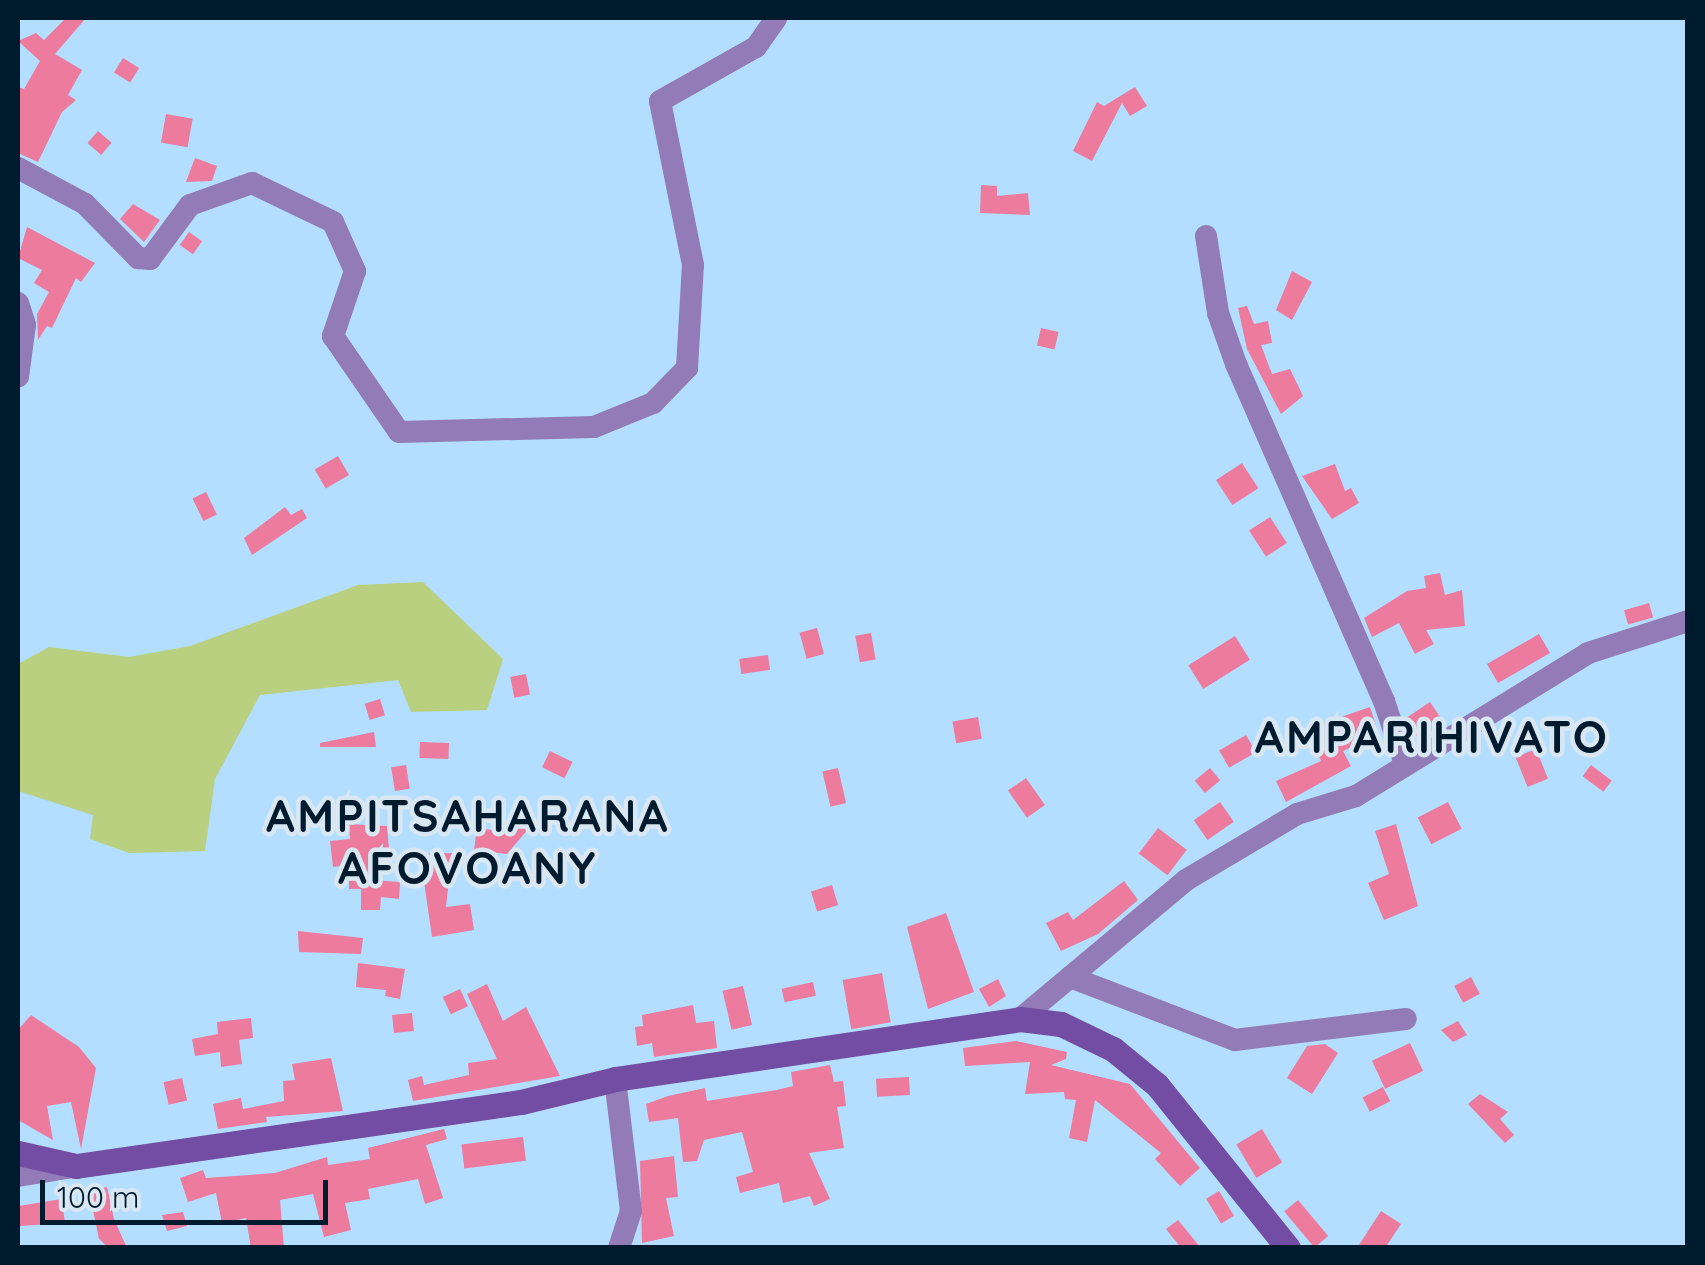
<!DOCTYPE html>
<style>
body{margin:0}
#map{position:relative;width:1705px;height:1265px;overflow:hidden;background:#b4deff;font-family:Quicksand,sans-serif}
div>[style]{position:absolute}
.green>*{inset:0;background:#b8d080}
.building>*{inset:0;background:#ec7b9d;transform-origin:0 0}
.minor>*{height:22px;margin:-11px;padding:0 11px;transform-origin:11px;border-radius:11px;background:#937bb7}
.secondary>*{height:25px;margin:-12.5px;padding:0 12.5px;transform-origin:12.5px;border-radius:12.5px;background:#734ca3}
span{translate:-50% -50%;white-space:nowrap;text-align:center;line-height:1.15;-webkit-text-stroke:9px #d9e7f2;paint-order:stroke}
.district-label{font-size:45px;color:#001a2e;font-weight:700;letter-spacing:2.5px}
.frame{position:absolute;inset:0;border:20px solid #001a2e;pointer-events:none}
.scale{position:absolute;left:40px;top:1180px;width:288px;height:45px;box-sizing:border-box;border:5px solid #001a2e;border-top:0;padding-left:12px;font-size:30px;line-height:35px;white-space:nowrap;color:#001a2e;-webkit-text-stroke:8px #d9e7f2;paint-order:stroke}
</style>
<div id="map">
<div class="green">
<div style="clip-path:polygon(423px 582px,503px 659px,487px 710px,411px 712px,398px 680px,260px 695px,215px 779px,205px 851px,129px 853px,90px 839px,93px 815px,18px 791px,18px 664px,49px 647px,129px 657px,190px 646px,358px 585px)"></div>
</div>
<div class="building">
<div style="clip-path:polygon(66px 18px,86px 18px,55px 54px,82px 70px,68px 95px,76px 100px,62px 112px,38px 162px,18px 153px,18px 87px,24px 89px,40px 61px,18px 41px,36px 33px,44px 40px)"></div>
<div style="left:123px;top:58px;width:19px;height:17px;rotate:32deg"></div>
<div style="clip-path:polygon(1135px 87px,1147px 106px,1130px 116px,1122px 103px,1092px 161px,1073px 151px,1097px 102px,1104px 106px)"></div>
<div style="left:166px;top:114px;width:27px;height:29px;rotate:10deg"></div>
<div style="left:98px;top:131px;width:18px;height:16px;rotate:41deg"></div>
<div style="clip-path:polygon(195px 158px,217px 166px,212px 181px,186px 182px)"></div>
<div style="clip-path:polygon(981px 185px,997px 186px,997px 196px,1028px 193px,1030px 215px,980px 213px)"></div>
<div style="clip-path:polygon(133px 204px,160px 220px,144px 242px,120px 219px)"></div>
<div style="clip-path:polygon(27px 227px,95px 263px,81px 282px,76px 278px,52px 328px,47px 326px,38px 340px,37px 314px,49px 292px,34px 283px,42px 270px,18px 258px)"></div>
<div style="left:189px;top:232px;width:16px;height:16px;rotate:35deg"></div>
<div style="clip-path:polygon(1292px 271px,1312px 282px,1292px 320px,1276px 310px)"></div>
<div style="clip-path:polygon(1247px 306px,1254px 324px,1268px 321px,1272px 343px,1261px 345px,1272px 374px,1290px 369px,1303px 396px,1281px 414px,1247px 349px,1238px 308px)"></div>
<div style="left:1041px;top:328px;width:18px;height:18px;rotate:13deg"></div>
<div style="left:338px;top:456px;width:22px;height:27px;rotate:60deg"></div>
<div style="left:1242px;top:463px;width:30px;height:31px;rotate:57deg"></div>
<div style="clip-path:polygon(1335px 464px,1345px 491px,1351px 488px,1359px 503px,1332px 519px,1302px 476px)"></div>
<div style="left:206px;top:492px;width:25px;height:15px;rotate:64deg"></div>
<div style="clip-path:polygon(285px 507px,291px 515px,302px 509px,307px 518px,252px 555px,244px 538px)"></div>
<div style="left:1270px;top:517px;width:31px;height:25px;rotate:57deg"></div>
<div style="clip-path:polygon(1440px 573px,1445px 595px,1462px 590px,1465px 626px,1426px 630px,1434px 644px,1415px 654px,1399px 623px,1372px 637px,1364px 618px,1407px 591px,1426px 588px,1424px 576px)"></div>
<div style="left:1649px;top:603px;width:15px;height:26px;rotate:74deg"></div>
<div style="left:817px;top:628px;width:27px;height:18px;rotate:75deg"></div>
<div style="left:871px;top:633px;width:27px;height:16px;rotate:80deg"></div>
<div style="left:1539px;top:634px;width:22px;height:60px;rotate:60deg"></div>
<div style="left:1235px;top:636px;width:28px;height:55px;rotate:58deg"></div>
<div style="left:768px;top:655px;width:15px;height:29px;rotate:82deg"></div>
<div style="left:526px;top:674px;width:21px;height:16px;rotate:79deg"></div>
<div style="left:380px;top:699px;width:17px;height:16px;rotate:73deg"></div>
<div style="left:1430px;top:702px;width:25px;height:30px;rotate:56deg"></div>
<div style="clip-path:polygon(1370px 707px,1379px 734px,1343px 751px,1351px 766px,1286px 802px,1276px 781px,1321px 761px,1306px 729px)"></div>
<div style="left:978px;top:717px;width:22px;height:26px;rotate:80deg"></div>
<div style="clip-path:polygon(374px 732px,376px 747px,320px 747px,320px 743px)"></div>
<div style="left:1246px;top:735px;width:20px;height:31px;rotate:60deg"></div>
<div style="left:420px;top:742px;width:29px;height:16px;rotate:2deg"></div>
<div style="left:1536px;top:749px;width:32px;height:22px;rotate:68deg"></div>
<div style="left:550px;top:751px;width:25px;height:18px;rotate:26deg"></div>
<div style="left:406px;top:765px;width:24px;height:15px;rotate:81deg"></div>
<div style="left:1591px;top:765px;width:26px;height:14px;rotate:37deg"></div>
<div style="left:838px;top:768px;width:36px;height:16px;rotate:77deg"></div>
<div style="left:1210px;top:768px;width:16px;height:20px;rotate:50deg"></div>
<div style="left:1026px;top:778px;width:33px;height:22px;rotate:55deg"></div>
<div style="left:1220px;top:802px;width:24px;height:32px;rotate:55deg"></div>
<div style="left:1448px;top:802px;width:30px;height:34px;rotate:63deg"></div>
<div style="clip-path:polygon(520px 807px,536px 820px,507px 854px,474px 850px,477px 828px,500px 831px)"></div>
<div style="clip-path:polygon(349px 824px,387px 826px,389px 849px,373px 850px,374px 880px,400px 882px,399px 899px,381px 897px,380px 910px,361px 910px,361px 889px,349px 889px,349px 865px,333px 867px,330px 841px,350px 839px)"></div>
<div style="clip-path:polygon(1396px 824px,1418px 906px,1384px 920px,1368px 883px,1389px 874px,1375px 831px)"></div>
<div style="left:1158px;top:828px;width:36px;height:32px;rotate:37deg"></div>
<div style="clip-path:polygon(452px 853px,446px 907px,470px 904px,474px 930px,432px 937px,420px 854px)"></div>
<div style="clip-path:polygon(1124px 881px,1138px 900px,1098px 934px,1061px 951px,1046px 923px,1068px 912px,1073px 920px)"></div>
<div style="left:832px;top:885px;width:21px;height:22px;rotate:73deg"></div>
<div style="clip-path:polygon(946px 913px,974px 992px,928px 1009px,907px 927px)"></div>
<div style="clip-path:polygon(298px 931px,363px 938px,361px 954px,299px 952px)"></div>
<div style="clip-path:polygon(358px 963px,405px 969px,400px 999px,385px 996px,386px 990px,356px 987px)"></div>
<div style="left:882px;top:973px;width:50px;height:40px;rotate:80deg"></div>
<div style="left:1471px;top:977px;width:19px;height:19px;rotate:62deg"></div>
<div style="clip-path:polygon(998px 979px,1006px 996px,989px 1007px,979px 989px)"></div>
<div style="left:813px;top:982px;width:14px;height:32px;rotate:78deg"></div>
<div style="clip-path:polygon(487px 984px,503px 1021px,526px 1007px,560px 1076px,413px 1101px,408px 1080px,422px 1076px,424px 1085px,469px 1075px,468px 1063px,497px 1059px,467px 994px)"></div>
<div style="left:743px;top:986px;width:40px;height:21px;rotate:77deg"></div>
<div style="left:460px;top:989px;width:19px;height:19px;rotate:65deg"></div>
<div style="clip-path:polygon(693px 1005px,696px 1023px,714px 1021px,717px 1048px,654px 1057px,652px 1043px,637px 1046px,635px 1027px,643px 1026px,642px 1015px)"></div>
<div style="left:412px;top:1013px;width:18px;height:20px;rotate:84deg"></div>
<div style="clip-path:polygon(31px 1015px,79px 1047px,96px 1068px,81px 1149px,71px 1102px,47px 1106px,53px 1140px,18px 1120px,18px 1030px)"></div>
<div style="clip-path:polygon(251px 1018px,253px 1038px,239px 1040px,242px 1064px,221px 1067px,220px 1052px,195px 1056px,192px 1039px,218px 1034px,217px 1022px)"></div>
<div style="clip-path:polygon(1458px 1021px,1467px 1035px,1453px 1042px,1441px 1030px)"></div>
<div style="clip-path:polygon(1016px 1041px,1067px 1052px,1066px 1059px,1051px 1065px,1130px 1084px,1200px 1168px,1180px 1186px,1155px 1159px,1161px 1153px,1095px 1100px,1087px 1142px,1069px 1138px,1076px 1100px,1065px 1099px,1064px 1092px,1025px 1094px,1030px 1062px,965px 1066px,963px 1048px)"></div>
<div style="left:1410px;top:1043px;width:31px;height:42px;rotate:65deg"></div>
<div style="clip-path:polygon(1325px 1044px,1338px 1053px,1312px 1094px,1287px 1078px,1307px 1046px)"></div>
<div style="clip-path:polygon(331px 1058px,343px 1111px,266px 1117px,267px 1122px,218px 1129px,213px 1104px,241px 1098px,243px 1109px,284px 1101px,283px 1081px,295px 1080px,292px 1064px)"></div>
<div style="clip-path:polygon(830px 1065px,834px 1082px,843px 1081px,846px 1106px,837px 1107px,844px 1148px,809px 1153px,830px 1199px,814px 1206px,810px 1196px,783px 1203px,779px 1183px,740px 1193px,736px 1177px,753px 1172px,742px 1132px,704px 1140px,697px 1161px,683px 1162px,678px 1118px,649px 1122px,646px 1104px,668px 1096px,705px 1088px,707px 1101px,777px 1090px,793px 1086px,791px 1072px)"></div>
<div style="left:909px;top:1077px;width:18px;height:33px;rotate:87deg"></div>
<div style="left:182px;top:1078px;width:23px;height:19px;rotate:77deg"></div>
<div style="left:1383px;top:1087px;width:16px;height:23px;rotate:63deg"></div>
<div style="clip-path:polygon(1480px 1094px,1508px 1112px,1500px 1119px,1514px 1135px,1505px 1143px,1468px 1104px)"></div>
<div style="clip-path:polygon(444px 1129px,447px 1139px,426px 1145px,443px 1198px,425px 1204px,418px 1179px,368px 1189px,370px 1199px,345px 1203px,351px 1230px,324px 1237px,313px 1194px,280px 1200px,284px 1248px,251px 1248px,246px 1218px,222px 1223px,216px 1193px,188px 1202px,180px 1178px,203px 1170px,206px 1178px,275px 1173px,327px 1157px,328px 1165px,370px 1159px,368px 1148px)"></div>
<div style="left:1262px;top:1129px;width:39px;height:30px;rotate:59deg"></div>
<div style="left:523px;top:1137px;width:24px;height:62px;rotate:83deg"></div>
<div style="clip-path:polygon(674px 1156px,678px 1197px,666px 1198px,674px 1236px,642px 1243px,640px 1161px)"></div>
<div style="clip-path:polygon(107px 1187px,114px 1219px,127px 1248px,109px 1248px,99px 1239px,89px 1191px)"></div>
<div style="left:1219px;top:1191px;width:29px;height:15px;rotate:59deg"></div>
<div style="clip-path:polygon(62px 1199px,65px 1223px,20px 1226px,18px 1206px)"></div>
<div style="left:1298px;top:1200px;width:47px;height:18px;rotate:50deg"></div>
<div style="clip-path:polygon(1381px 1211px,1401px 1224px,1385px 1248px,1357px 1248px)"></div>
<div style="clip-path:polygon(183px 1212px,187px 1226px,167px 1231px,162px 1215px)"></div>
<div style="clip-path:polygon(1178px 1220px,1201px 1248px,1181px 1248px,1166px 1229px)"></div>
</div>
<div class="minor">
<div style="left:18px;top:168px;width:76px;rotate:28.2deg"></div>
<div style="left:85px;top:204px;width:76px;rotate:45.5deg"></div>
<div style="left:138px;top:258px;width:12px;rotate:5deg"></div>
<div style="left:150px;top:259px;width:67px;rotate:-53.5deg"></div>
<div style="left:190px;top:205px;width:66px;rotate:-19.5deg"></div>
<div style="left:252px;top:183px;width:90px;rotate:25.7deg"></div>
<div style="left:333px;top:222px;width:54px;rotate:65.8deg"></div>
<div style="left:355px;top:271px;width:69px;rotate:108.7deg"></div>
<div style="left:333px;top:336px;width:116px;rotate:55.5deg"></div>
<div style="left:399px;top:432px;width:195px;rotate:-1.5deg"></div>
<div style="left:594px;top:427px;width:64px;rotate:-22.1deg"></div>
<div style="left:653px;top:403px;width:49px;rotate:-45.8deg"></div>
<div style="left:687px;top:368px;width:103px;rotate:-86.7deg"></div>
<div style="left:693px;top:265px;width:167px;rotate:-101.4deg"></div>
<div style="left:660px;top:101px;width:110px;rotate:-29.4deg"></div>
<div style="left:756px;top:47px;width:35px;rotate:-55deg"></div>
<div style="left:1206px;top:236px;width:78px;rotate:81.1deg"></div>
<div style="left:1218px;top:313px;width:54px;rotate:70.6deg"></div>
<div style="left:1236px;top:364px;width:368px;rotate:66.3deg"></div>
<div style="left:1384px;top:701px;width:63px;rotate:71.6deg"></div>
<div style="left:18px;top:303px;width:23px;rotate:72deg"></div>
<div style="left:25px;top:325px;width:52px;rotate:97.7deg"></div>
<div style="left:1070px;top:977px;width:177px;rotate:20.9deg"></div>
<div style="left:1235px;top:1040px;width:172px;rotate:-7deg"></div>
<div style="left:1020px;top:1019px;width:217px;rotate:-39.9deg"></div>
<div style="left:1186px;top:880px;width:129px;rotate:-30.7deg"></div>
<div style="left:1297px;top:814px;width:62px;rotate:-17deg"></div>
<div style="left:1356px;top:796px;width:273px;rotate:-31.6deg"></div>
<div style="left:1588px;top:653px;width:105px;rotate:-17.7deg"></div>
<div style="left:615px;top:1079px;width:133px;rotate:83.1deg"></div>
<div style="left:631px;top:1211px;width:39px;rotate:108deg"></div>
<div style="left:18px;top:1176px;width:56px;rotate:-9.3deg"></div>
</div>
<div class="secondary">
<div style="left:18px;top:1153px;width:59px;rotate:12.6deg"></div>
<div style="left:76px;top:1166px;width:450px;rotate:-8.2deg"></div>
<div style="left:521px;top:1102px;width:97px;rotate:-13.7deg"></div>
<div style="left:615px;top:1079px;width:409px;rotate:-8.4deg"></div>
<div style="left:1020px;top:1019px;width:41px;rotate:7deg"></div>
<div style="left:1061px;top:1024px;width:58px;rotate:25.7deg"></div>
<div style="left:1113px;top:1049px;width:57px;rotate:39.3deg"></div>
<div style="left:1157px;top:1085px;width:209px;rotate:51.2deg"></div>
</div>
<div class="district-label">
<span style="left:1432px;top:737px">AMPARIHIVATO</span>
<span style="left:468px;top:842px">AMPITSAHARANA<br>AFOVOANY</span>
</div>
<div class="frame"></div>
<div class="scale">100 m</div>
</div>
